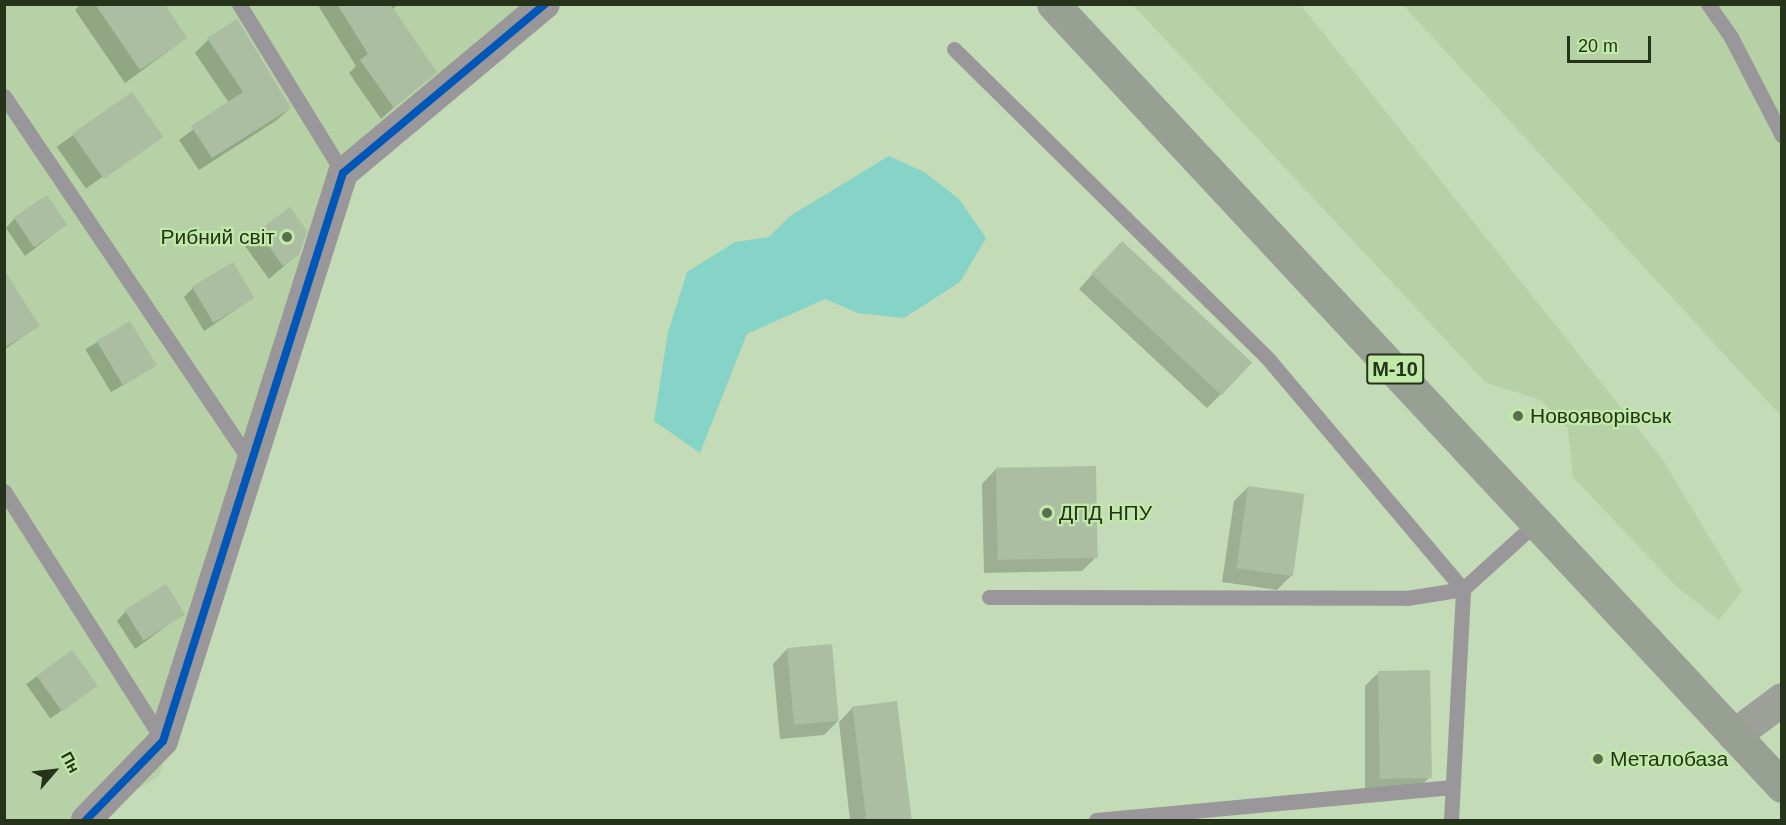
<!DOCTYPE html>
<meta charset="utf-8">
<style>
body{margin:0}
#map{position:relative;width:1786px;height:825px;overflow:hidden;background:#c4dbb7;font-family:Arial,sans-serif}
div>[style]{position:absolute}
.green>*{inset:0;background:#b6d1a6}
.water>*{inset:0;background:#86d3c7}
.shadow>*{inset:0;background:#0003;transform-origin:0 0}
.building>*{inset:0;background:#acbea2;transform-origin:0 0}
.lane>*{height:15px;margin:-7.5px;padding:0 7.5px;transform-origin:7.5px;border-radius:7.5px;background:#999799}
.street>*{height:30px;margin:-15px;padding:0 15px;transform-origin:15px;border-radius:15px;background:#999799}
.secondary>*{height:33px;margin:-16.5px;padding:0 16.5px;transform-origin:16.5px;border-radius:16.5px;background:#9ca099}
.highway>*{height:33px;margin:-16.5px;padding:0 16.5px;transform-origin:16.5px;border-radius:16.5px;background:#989f93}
.cycleway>*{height:8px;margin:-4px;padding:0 4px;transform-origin:4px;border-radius:4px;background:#0057b8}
.dots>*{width:16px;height:16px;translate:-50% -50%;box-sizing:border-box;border:3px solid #c0eaa8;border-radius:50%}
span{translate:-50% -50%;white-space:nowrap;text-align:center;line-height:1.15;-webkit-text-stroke:4.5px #c0eaa8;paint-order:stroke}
.shield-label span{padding:2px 4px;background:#c0eaa8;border:2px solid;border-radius:4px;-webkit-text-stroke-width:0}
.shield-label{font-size:20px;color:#243319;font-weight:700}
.poi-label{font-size:21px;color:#243319}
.right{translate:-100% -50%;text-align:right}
.left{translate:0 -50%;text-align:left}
.frame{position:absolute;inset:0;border:6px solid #243319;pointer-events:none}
.north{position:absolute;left:24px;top:741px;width:60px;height:60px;-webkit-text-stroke:4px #c0eaa8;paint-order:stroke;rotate:62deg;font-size:16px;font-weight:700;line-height:24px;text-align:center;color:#243319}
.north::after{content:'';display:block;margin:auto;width:21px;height:27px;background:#243319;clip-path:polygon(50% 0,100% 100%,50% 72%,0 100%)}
.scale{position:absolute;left:1567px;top:36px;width:84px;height:27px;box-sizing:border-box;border:3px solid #243319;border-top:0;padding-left:8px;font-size:18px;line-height:21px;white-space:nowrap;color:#243319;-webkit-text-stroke:4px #c0eaa8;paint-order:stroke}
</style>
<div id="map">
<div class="green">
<div style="clip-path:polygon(5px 5px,532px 5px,322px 191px,160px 775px,89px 820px,5px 820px)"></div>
<div style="clip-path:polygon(1133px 5px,1301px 5px,1662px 459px,1742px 591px,1719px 620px,1675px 585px,1573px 477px,1568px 429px,1541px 400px,1486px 383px)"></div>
<div style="clip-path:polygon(1403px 5px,1781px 5px,1781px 416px)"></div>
</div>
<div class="water">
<div style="clip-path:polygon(889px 156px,924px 172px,959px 199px,986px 238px,960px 282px,904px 318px,858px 313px,825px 299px,747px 334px,700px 453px,654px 421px,668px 332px,687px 272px,735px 242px,769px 237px,790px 216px)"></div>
</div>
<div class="shadow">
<div style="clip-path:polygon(81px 4px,163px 4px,186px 38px,125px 83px,75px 10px)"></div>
<div style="clip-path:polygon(322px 4px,398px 4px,392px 10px,435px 71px,381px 119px,349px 73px,356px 66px,319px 7px)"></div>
<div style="clip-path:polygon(208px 40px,290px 108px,277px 120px,199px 170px,179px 140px,229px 103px,195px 53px)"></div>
<div style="left:132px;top:94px;width:51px;height:92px;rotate:55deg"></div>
<div style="clip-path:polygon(15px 218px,65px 225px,25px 256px,6px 228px)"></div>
<div style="clip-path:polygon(259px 232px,298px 254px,269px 279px,245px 246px)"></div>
<div style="clip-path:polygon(1108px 257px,1221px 394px,1207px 408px,1079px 289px)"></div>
<div style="clip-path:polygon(193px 288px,253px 298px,204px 331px,184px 297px)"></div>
<div style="clip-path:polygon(4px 295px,38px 326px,4px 350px)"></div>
<div style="left:129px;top:323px;width:50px;height:51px;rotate:59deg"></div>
<div style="clip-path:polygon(996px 469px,1096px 557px,1082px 571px,984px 573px,982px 484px)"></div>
<div style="clip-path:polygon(1248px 487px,1291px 576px,1277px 590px,1222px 582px,1234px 501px)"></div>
<div style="clip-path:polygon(126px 611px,183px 614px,135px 649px,117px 621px)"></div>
<div style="clip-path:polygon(787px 649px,838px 721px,824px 735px,780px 739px,773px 664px)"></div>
<div style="left:72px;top:652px;width:42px;height:56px;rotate:55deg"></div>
<div style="clip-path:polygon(1379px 672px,1429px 778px,1415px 792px,1365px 792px,1365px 686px)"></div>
<div style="clip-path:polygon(895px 703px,909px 820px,850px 820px,839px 722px,853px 707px)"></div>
</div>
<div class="building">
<div style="clip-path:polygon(95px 4px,165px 4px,187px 38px,140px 70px)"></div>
<div style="clip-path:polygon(337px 4px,390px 4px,437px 72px,394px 108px,360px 60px,368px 54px)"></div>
<div style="clip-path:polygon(237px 19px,291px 108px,212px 158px,191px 126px,243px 92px,207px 38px)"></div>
<div style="left:132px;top:92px;width:55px;height:73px;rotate:55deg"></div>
<div style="left:47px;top:195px;width:36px;height:40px;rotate:56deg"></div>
<div style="clip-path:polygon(290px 207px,307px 231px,299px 255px,283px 266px,258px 231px)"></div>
<div style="left:1122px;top:241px;width:178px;height:45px;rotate:43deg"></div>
<div style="left:233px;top:262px;width:42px;height:48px;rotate:59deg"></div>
<div style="clip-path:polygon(4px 270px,40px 326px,4px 348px)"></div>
<div style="left:130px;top:321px;width:52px;height:39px;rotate:59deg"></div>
<div style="left:1096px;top:466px;width:92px;height:100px;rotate:89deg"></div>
<div style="left:1248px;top:486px;width:57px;height:83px;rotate:8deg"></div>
<div style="left:166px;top:584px;width:36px;height:49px;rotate:58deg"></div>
<div style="left:832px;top:644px;width:77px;height:45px;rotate:85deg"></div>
<div style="left:72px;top:650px;width:44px;height:44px;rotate:54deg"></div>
<div style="left:1430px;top:670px;width:108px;height:52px;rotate:89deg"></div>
<div style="left:897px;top:701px;width:120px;height:45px;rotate:83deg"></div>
</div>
<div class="lane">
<div style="left:239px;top:4px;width:198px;rotate:58.4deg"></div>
<div style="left:1708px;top:4px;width:40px;rotate:55.1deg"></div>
<div style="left:1731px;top:37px;width:111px;rotate:62.7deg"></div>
<div style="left:954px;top:49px;width:444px;rotate:44.6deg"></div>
<div style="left:1270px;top:361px;width:299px;rotate:49.8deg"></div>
<div style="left:4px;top:96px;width:444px;rotate:56deg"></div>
<div style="left:4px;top:491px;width:296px;rotate:57.5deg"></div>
<div style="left:989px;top:597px;width:418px;rotate:0.1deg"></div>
<div style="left:1407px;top:598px;width:57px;rotate:-9.1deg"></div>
<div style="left:1096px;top:820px;width:358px;rotate:-5.3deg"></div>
<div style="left:1451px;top:820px;width:231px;rotate:-87deg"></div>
<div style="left:1463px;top:589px;width:100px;rotate:-42.2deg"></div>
</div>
<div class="street">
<div style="left:86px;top:820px;width:110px;rotate:-45.7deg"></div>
<div style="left:163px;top:741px;width:596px;rotate:-72.42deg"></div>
<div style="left:343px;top:173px;width:263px;rotate:-39.9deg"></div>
</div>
<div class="secondary">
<div style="left:1734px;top:735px;width:60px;rotate:-36.9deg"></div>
</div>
<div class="highway">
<div style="left:1053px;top:4px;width:1069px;rotate:47.01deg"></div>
</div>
<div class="cycleway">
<div style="left:86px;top:820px;width:110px;rotate:-45.7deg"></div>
<div style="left:163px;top:741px;width:596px;rotate:-72.42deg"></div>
<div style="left:343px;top:173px;width:263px;rotate:-39.9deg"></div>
</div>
<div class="dots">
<div style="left:287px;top:237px;background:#5c6e50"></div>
<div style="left:1518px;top:416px;background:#5c6e50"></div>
<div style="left:1047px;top:513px;background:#5c6e50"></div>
<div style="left:1598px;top:759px;background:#5c6e50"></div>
</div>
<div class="shield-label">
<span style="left:1395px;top:369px">М-10</span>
</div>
<div class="poi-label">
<span class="right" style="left:275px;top:237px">Рибний світ</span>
<span class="left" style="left:1530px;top:416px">Новояворівськ</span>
<span class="left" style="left:1059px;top:513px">ДПД НПУ</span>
<span class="left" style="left:1610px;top:759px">Металобаза</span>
</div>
<div class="frame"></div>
<div class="north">Пн</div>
<div class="scale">20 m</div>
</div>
